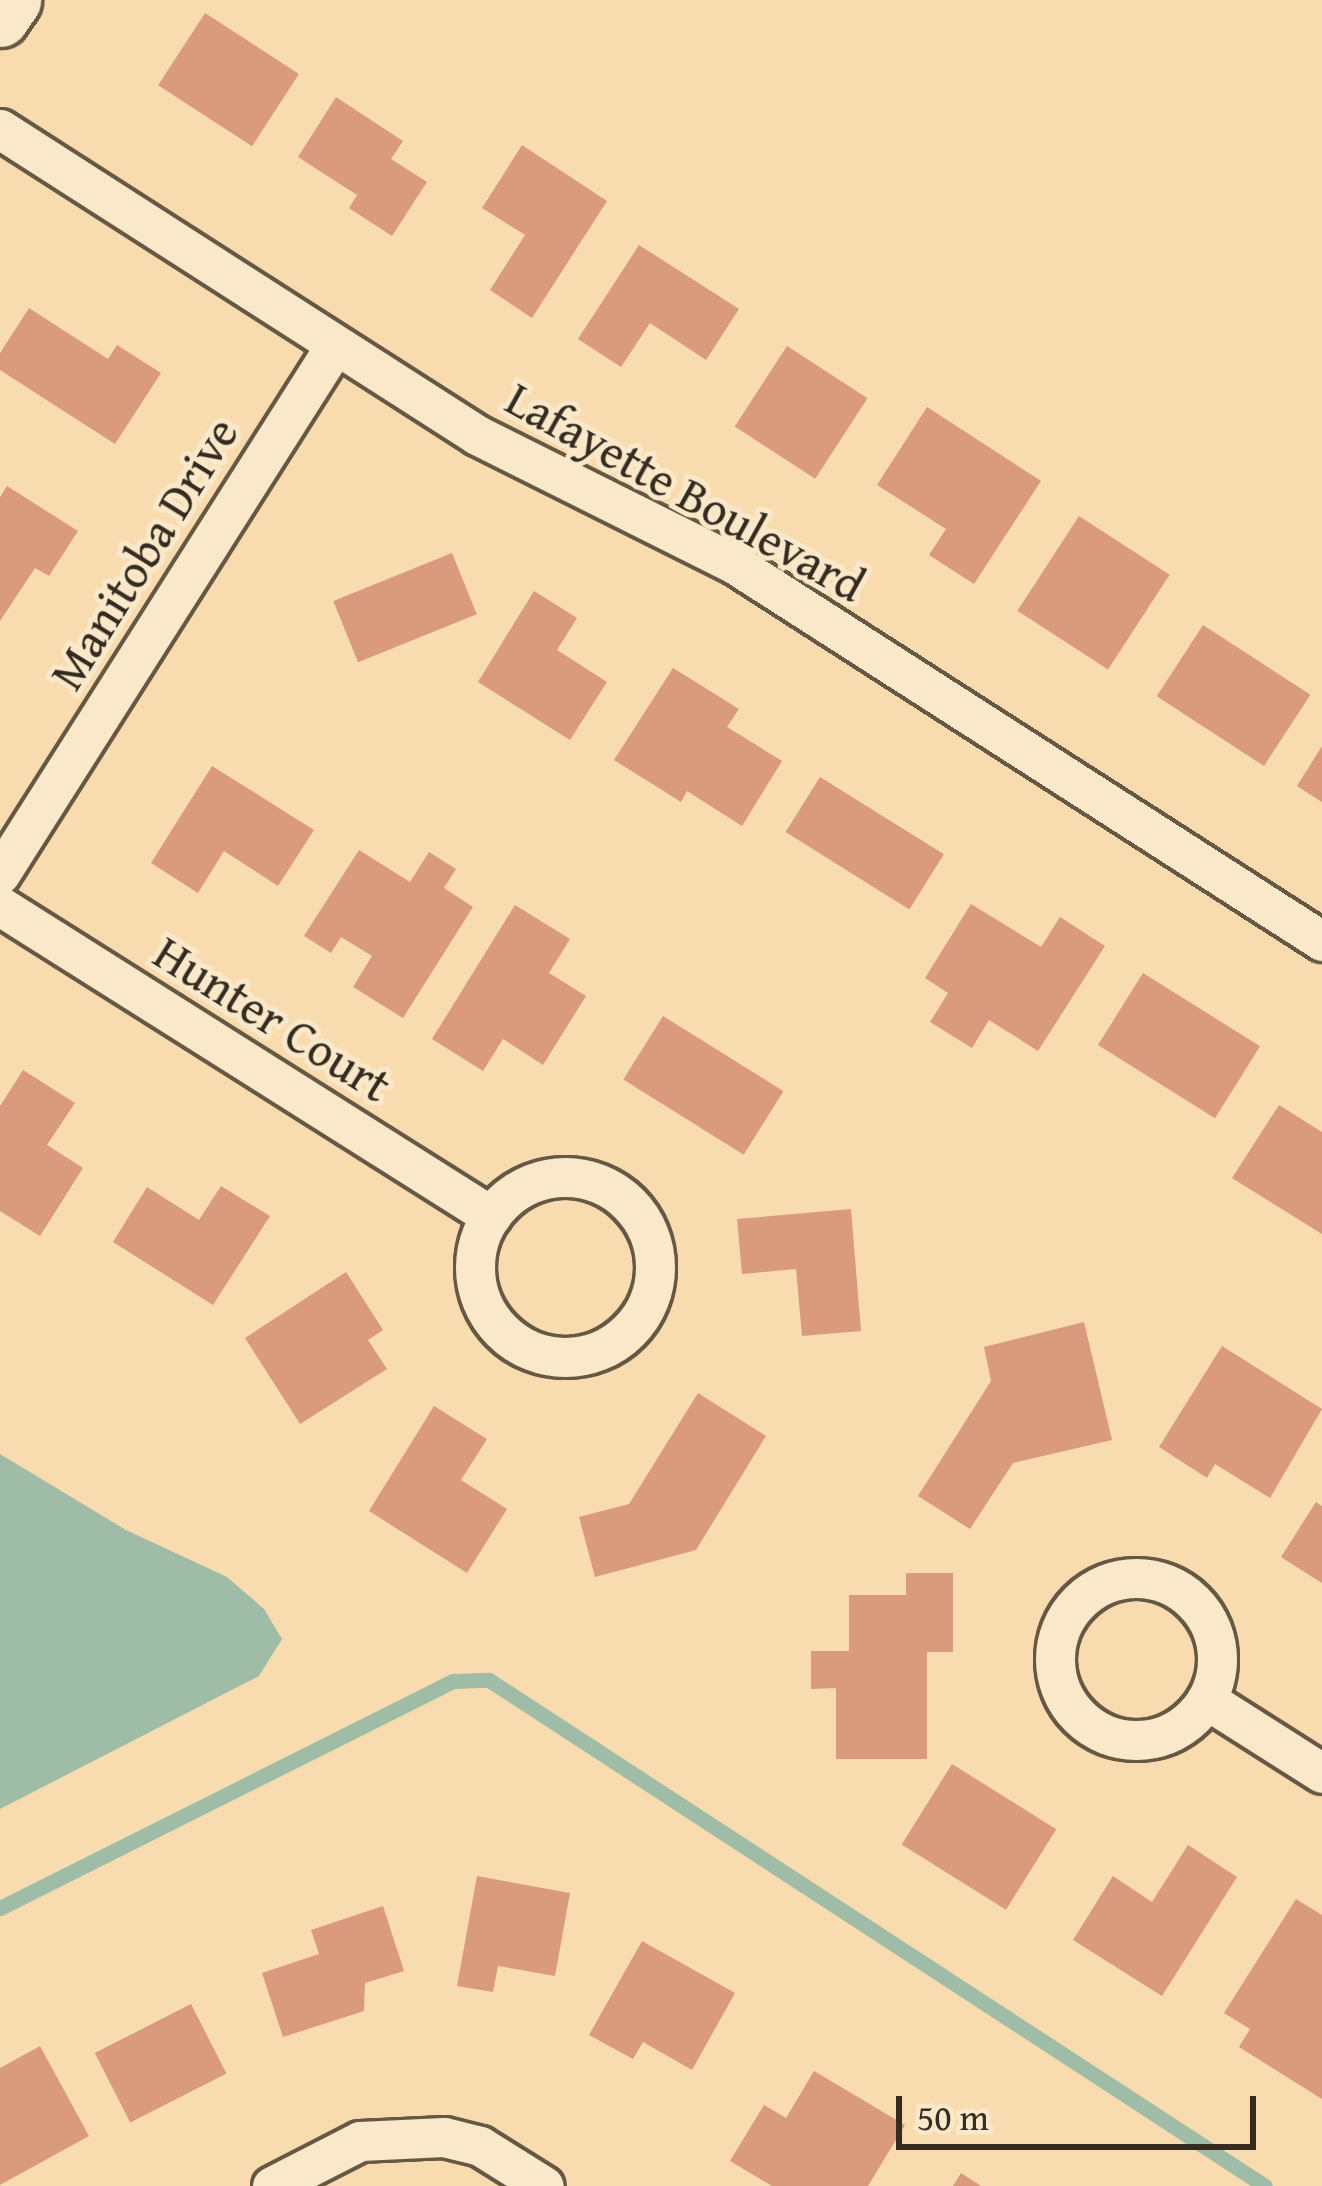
<!DOCTYPE html>
<style>
body{margin:0}
#map{position:relative;width:1322px;height:2186px;overflow:hidden;background:#f8dbaf;font-family:"Gentium Book Plus",serif}
div>[style]{position:absolute}
.water>*{inset:0;background:#9fbca6}
.stream>*{height:15px;margin:-7.5px;padding:0 7.5px;transform-origin:7.5px;border-radius:7.5px;background:#9fbca6}
.building>*{inset:0;background:#da9a7d;transform-origin:0 0}
.roads{filter:drop-shadow(3px 0 #665843) drop-shadow(-3px 0 #665843) drop-shadow(0 3px #665843) drop-shadow(0 -3px #665843)}
.street>*{height:39px;margin:-19.5px;padding:0 19.5px;transform-origin:19.5px;border-radius:19.5px;background:#fae8cb}
.street>.ring{margin:-19.5px;padding:0;box-sizing:content-box;background:none;border:39px solid #fae8cb;border-radius:50%}
.secondary>*{height:57px;margin:-28.5px;padding:0 28.5px;transform-origin:28.5px;border-radius:28.5px;background:#fae8cb}
span{translate:-50% -50%;white-space:nowrap;text-align:center;line-height:1.15;-webkit-text-stroke:10px #fae8cb;paint-order:stroke}
.street-label{font-size:48px;color:#352c1f}
.scale{position:absolute;left:896px;top:2096px;width:360px;height:54px;box-sizing:border-box;border:6px solid #352c1f;border-top:0;padding-left:15px;font-size:36px;line-height:42px;white-space:nowrap;color:#352c1f;-webkit-text-stroke:9px #fae8cb;paint-order:stroke}
</style>
<div id="map">
<div class="water">
<div style="clip-path:polygon(0 1454px,126px 1530px,227px 1577px,264px 1609px,282px 1639px,259px 1676px,0 1809px)"></div>
</div>
<div class="stream">
<div style="left:0;top:1908px;width:507px;rotate:-26.62deg"></div>
<div style="left:453px;top:1681px;width:36px;rotate:-2deg"></div>
<div style="left:489px;top:1680px;width:926px;rotate:33.11deg"></div>
</div>
<div class="building">
<div style="left:205px;top:13px;width:112px;height:86px;rotate:33deg"></div>
<div style="clip-path:polygon(336px 97px,403px 141px,391px 159px,427px 182px,392px 236px,349px 208px,357px 195px,298px 157px)"></div>
<div style="clip-path:polygon(522px 145px,607px 201px,532px 318px,490px 290px,525px 235px,482px 208px)"></div>
<div style="clip-path:polygon(639px 245px,739px 309px,706px 360px,650px 323px,621px 367px,578px 339px)"></div>
<div style="clip-path:polygon(29px 308px,108px 359px,117px 345px,161px 373px,115px 444px,0 370px,0 353px)"></div>
<div style="left:787px;top:346px;width:96px;height:96px;rotate:33deg"></div>
<div style="clip-path:polygon(927px 407px,1041px 481px,974px 584px,929px 555px,946px 529px,877px 485px)"></div>
<div style="clip-path:polygon(7px 486px,78px 531px,49px 576px,35px 568px,0 621px,0 497px)"></div>
<div style="left:1079px;top:516px;width:108px;height:113px;rotate:33deg"></div>
<div style="left:452px;top:553px;width:66px;height:128px;rotate:68deg"></div>
<div style="clip-path:polygon(534px 591px,577px 618px,557px 650px,607px 682px,570px 740px,478px 682px)"></div>
<div style="left:1203px;top:625px;width:128px;height:85px;rotate:33deg"></div>
<div style="clip-path:polygon(673px 668px,739px 709px,727px 727px,782px 761px,742px 826px,687px 791px,681px 802px,614px 760px)"></div>
<div style="clip-path:polygon(1322px 746px,1322px 802px,1297px 786px)"></div>
<div style="clip-path:polygon(212px 766px,314px 830px,278px 886px,224px 851px,198px 893px,151px 863px)"></div>
<div style="left:820px;top:777px;width:146px;height:65px;rotate:32deg"></div>
<div style="clip-path:polygon(359px 850px,410px 882px,429px 852px,456px 869px,444px 888px,473px 907px,403px 1018px,353px 987px,372px 956px,341px 937px,331px 953px,304px 936px)"></div>
<div style="clip-path:polygon(971px 904px,1041px 947px,1060px 917px,1105px 946px,1038px 1051px,989px 1020px,972px 1048px,930px 1022px,948px 993px,925px 978px)"></div>
<div style="clip-path:polygon(515px 905px,570px 939px,549px 973px,586px 996px,543px 1065px,503px 1039px,483px 1071px,432px 1039px)"></div>
<div style="left:1143px;top:973px;width:138px;height:85px;rotate:32deg"></div>
<div style="left:663px;top:1016px;width:142px;height:75px;rotate:32deg"></div>
<div style="clip-path:polygon(23px 1070px,75px 1103px,47px 1145px,83px 1168px,40px 1236px,0 1211px,0 1106px)"></div>
<div style="clip-path:polygon(1279px 1105px,1322px 1132px,1322px 1234px,1232px 1178px)"></div>
<div style="clip-path:polygon(221px 1186px,270px 1216px,213px 1305px,113px 1242px,147px 1187px,199px 1220px)"></div>
<div style="clip-path:polygon(851px 1209px,861px 1331px,802px 1336px,796px 1269px,742px 1274px,737px 1219px)"></div>
<div style="clip-path:polygon(346px 1272px,383px 1330px,368px 1340px,387px 1369px,300px 1424px,245px 1338px)"></div>
<div style="clip-path:polygon(1084px 1322px,1112px 1440px,1013px 1463px,970px 1529px,918px 1496px,991px 1381px,984px 1347px)"></div>
<div style="clip-path:polygon(1222px 1346px,1322px 1409px,1270px 1498px,1215px 1464px,1207px 1478px,1159px 1447px)"></div>
<div style="clip-path:polygon(698px 1393px,766px 1436px,696px 1550px,595px 1577px,579px 1517px,629px 1504px)"></div>
<div style="clip-path:polygon(434px 1406px,487px 1439px,461px 1480px,507px 1509px,467px 1573px,369px 1511px)"></div>
<div style="clip-path:polygon(1316px 1502px,1322px 1506px,1322px 1583px,1281px 1557px)"></div>
<div style="clip-path:polygon(906px 1573px,953px 1573px,953px 1652px,927px 1652px,927px 1759px,836px 1759px,836px 1688px,811px 1689px,811px 1651px,849px 1651px,849px 1595px,906px 1595px)"></div>
<div style="left:952px;top:1764px;width:123px;height:95px;rotate:32deg"></div>
<div style="clip-path:polygon(1188px 1845px,1237px 1877px,1162px 1996px,1073px 1940px,1113px 1876px,1152px 1902px)"></div>
<div style="clip-path:polygon(477px 1876px,570px 1893px,555px 1976px,498px 1966px,493px 1992px,457px 1986px)"></div>
<div style="clip-path:polygon(1296px 1899px,1322px 1915px,1322px 2099px,1239px 2047px,1250px 2029px,1224px 2013px)"></div>
<div style="clip-path:polygon(383px 1906px,404px 1971px,365px 1983px,364px 2011px,283px 2037px,262px 1973px,319px 1954px,311px 1930px)"></div>
<div style="clip-path:polygon(642px 1941px,735px 1993px,692px 2070px,643px 2042px,633px 2059px,589px 2035px)"></div>
<div style="left:191px;top:2004px;width:78px;height:108px;rotate:63deg"></div>
<div style="clip-path:polygon(40px 2046px,89px 2136px,0 2185px,0 2068px)"></div>
<div style="clip-path:polygon(814px 2071px,905px 2125px,868px 2186px,772px 2186px,730px 2161px,764px 2105px,786px 2118px)"></div>
<div style="clip-path:polygon(961px 2173px,981px 2186px,953px 2186px)"></div>
</div>
<div class="roads">
<div class="street">
<div style="left:0;top:129px;width:567px;rotate:32.68deg"></div>
<div style="left:477px;top:435px;width:286px;rotate:26.6deg"></div>
<div style="left:733px;top:563px;width:700px;rotate:32.69deg"></div>
<div style="left:0;top:874px;width:624px;rotate:-57.63deg"></div>
<div style="left:0;top:906px;width:581px;rotate:32.27deg"></div>
<div class="ring" style="left:475px;top:1177px;width:141px;height:141px"></div>
<div class="ring" style="left:1055px;top:1578px;width:123px;height:123px"></div>
<div style="left:1207px;top:1700px;width:136px;rotate:32.4deg"></div>
<div style="left:272px;top:2186px;width:99px;rotate:-27.1deg"></div>
<div style="left:360px;top:2141px;width:84px;rotate:-2.7deg"></div>
<div style="left:444px;top:2137px;width:37px;rotate:14deg"></div>
<div style="left:480px;top:2146px;width:75px;rotate:32deg"></div>
</div>
<div class="secondary">
<div style="left:0;top:18px;width:22px;rotate:-56deg"></div>
</div>
</div>
<div class="street-label">
<span style="left:686px;top:491px;rotate:29deg">Lafayette Boulevard</span>
<span style="left:143px;top:553px;rotate:-58deg">Manitoba Drive</span>
<span style="left:273px;top:1018px;rotate:32deg">Hunter Court</span>
</div>
<div class="scale">50 m</div>
</div>
